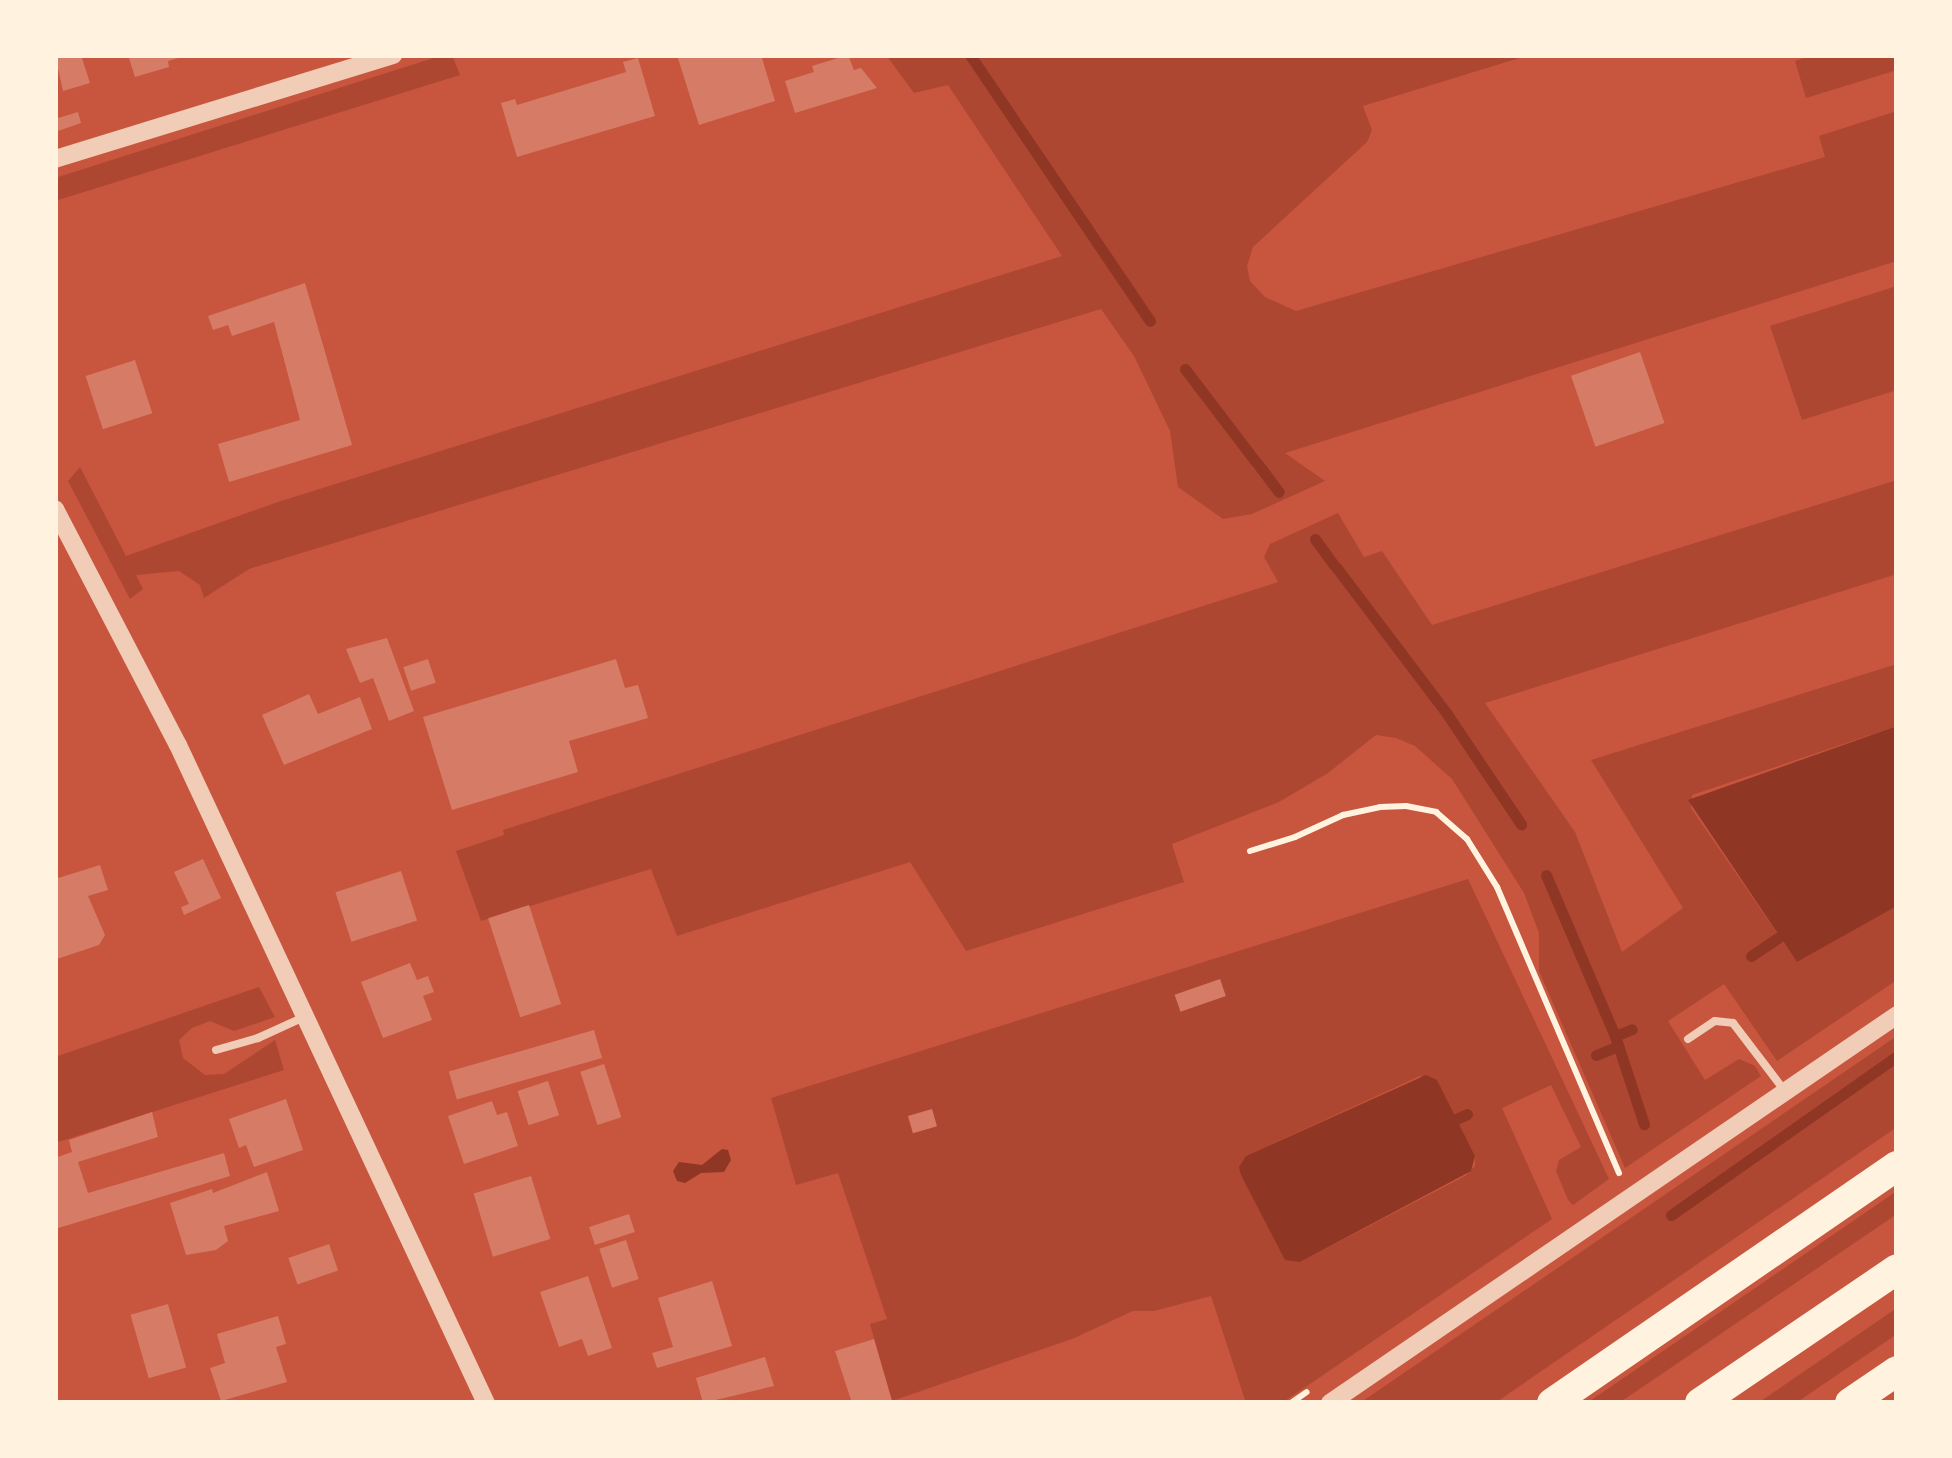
<!DOCTYPE html>
<style>
body{margin:0}
#map{position:relative;width:1952px;height:1458px;overflow:hidden;background:#c8553d;font-family:Roboto,sans-serif}
div>[style]{position:absolute}
.green>*{inset:0;background:#ae4732}
.water>*{inset:0;background:#8f3625}
.stream>*{height:11px;margin:-5.5px;padding:0 5.5px;transform-origin:5.5px;border-radius:5.5px;background:#8f3625}
.building>*{inset:0;background:#d67c66;transform-origin:0 0}
.path>*{height:6px;margin:-3px;padding:0 3px;transform-origin:3px;border-radius:3px;background:#fff3e0}
.service>*{height:8px;margin:-4px;padding:0 4px;transform-origin:4px;border-radius:4px;background:#f1ccb7}
.tertiary>*{height:18px;margin:-9px;padding:0 9px;transform-origin:9px;border-radius:9px;background:#f1ccb7}
.motorway>*{height:30px;margin:-15px;padding:0 15px;transform-origin:15px;border-radius:15px;background:#fff3e0}
span{translate:-50% -50%;white-space:nowrap;text-align:center;line-height:1.15;-webkit-text-stroke:8px #fff3e0;paint-order:stroke}
.frame{position:absolute;inset:0;border:58px solid #fff3e0;pointer-events:none}
</style>
<div id="map">
<div class="green">
<div style="clip-path:polygon(443px 55px,452px 55px,460px 75px,55px 201px,55px 178px)"></div>
<div style="clip-path:polygon(886px 55px,1529px 55px,1363px 106px,1372px 130px,1367px 142px,1253px 247px,1247px 266px,1250px 281px,1265px 297px,1296px 311px,1825px 157px,1819px 136px,1897px 111px,1897px 261px,1285px 453px,1325px 481px,1252px 514px,1223px 519px,1178px 487px,1170px 431px,1134px 356px,1101px 309px,249px 569px,204px 598px,200px 585px,179px 571px,136px 575px,143px 589px,130px 599px,68px 481px,80px 467px,126px 556px,278px 502px,1062px 256px,948px 85px,914px 93px)"></div>
<div style="clip-path:polygon(1813px 55px,1897px 55px,1897px 70px,1806px 98px,1795px 61px)"></div>
<div style="clip-path:polygon(1897px 286px,1897px 390px,1802px 420px,1770px 326px)"></div>
<div style="clip-path:polygon(1897px 480px,1897px 574px,1485px 703px,1575px 832px,1622px 952px,1683px 908px,1591px 760px,1897px 664px,1897px 726px,1692px 795px,1691px 808px,1797px 962px,1897px 906px,1897px 980px,1777px 1061px,1724px 984px,1668px 1021px,1705px 1080px,1739px 1059px,1755px 1066px,1761px 1076px,1625px 1168px,1539px 971px,1539px 933px,1524px 893px,1452px 779px,1415px 746px,1396px 738px,1376px 735px,1328px 773px,1279px 802px,1172px 844px,1184px 882px,966px 951px,910px 862px,677px 936px,651px 869px,481px 921px,456px 851px,504px 835px,503px 830px,1278px 582px,1264px 557px,1270px 544px,1338px 513px,1364px 557px,1382px 551px,1432px 625px)"></div>
<div style="clip-path:polygon(evenodd,1468px 879px,1609px 1179px,1573px 1205px,1568px 1200px,1556px 1171px,1559px 1160px,1581px 1147px,1551px 1085px,1502px 1108px,1552px 1219px,1282px 1403px,1246px 1403px,1211px 1296px,1154px 1311px,1133px 1311px,1072px 1339px,892px 1401px,870px 1324px,887px 1319px,838px 1173px,796px 1185px,771px 1098px,1468px 879px,1420px 1076px,1456px 1119px,1475px 1156px,1475px 1166px,1465px 1176px,1300px 1262px,1246px 1156px,1420px 1076px)"></div>
<div style="clip-path:polygon(259px 987px,275px 1017px,234px 1031px,210px 1021px,192px 1028px,179px 1040px,183px 1058px,205px 1075px,224px 1074px,275px 1040px,284px 1070px,55px 1143px,55px 1057px)"></div>
<div style="clip-path:polygon(1897px 1036px,1897px 1127px,1495px 1403px,1360px 1403px)"></div>
<div style="clip-path:polygon(1897px 1191px,1897px 1214px,1619px 1403px,1587px 1403px)"></div>
<div style="clip-path:polygon(1897px 1308px,1897px 1334px,1796px 1403px,1758px 1403px)"></div>
</div>
<div class="water">
<div style="clip-path:polygon(1897px 726px,1897px 906px,1797px 962px,1688px 800px)"></div>
<div style="clip-path:polygon(1426px 1075px,1437px 1080px,1475px 1156px,1471px 1171px,1300px 1262px,1285px 1260px,1241px 1175px,1239px 1167px,1246px 1156px)"></div>
<div style="clip-path:polygon(722px 1149px,728px 1150px,731px 1160px,724px 1172px,701px 1173px,685px 1183px,677px 1181px,673px 1171px,679px 1162px,702px 1165px)"></div>
</div>
<div class="stream">
<div style="left:970px;top:55px;width:321px;rotate:55.9deg"></div>
<div style="left:1185px;top:369px;width:116px;rotate:52.7deg"></div>
<div style="left:1257px;top:463px;width:36px;rotate:53deg"></div>
<div style="left:1315px;top:539px;width:32px;rotate:54deg"></div>
<div style="left:1336px;top:567px;width:184px;rotate:52.9deg"></div>
<div style="left:1447px;top:714px;width:133px;rotate:56.1deg"></div>
<div style="left:1546px;top:875px;width:175px;rotate:66.8deg"></div>
<div style="left:1615px;top:1036px;width:93px;rotate:71.8deg"></div>
<div style="left:1751px;top:956px;width:32px;rotate:-34deg"></div>
<div style="left:1615px;top:1036px;width:18px;rotate:-22deg"></div>
<div style="left:1596px;top:1055px;width:24px;rotate:-22deg"></div>
<div style="left:1456px;top:1119px;width:12px;rotate:-24deg"></div>
<div style="left:1671px;top:1215px;width:276px;rotate:-35.1deg"></div>
</div>
<div class="building">
<div style="clip-path:polygon(55px 55px,81px 55px,90px 83px,63px 91px)"></div>
<div style="clip-path:polygon(128px 55px,185px 55px,185px 56px,168px 61px,169px 67px,135px 77px)"></div>
<div style="clip-path:polygon(677px 55px,761px 55px,775px 101px,699px 125px)"></div>
<div style="clip-path:polygon(848px 55px,854px 70px,861px 68px,877px 88px,795px 113px,785px 81px,814px 72px,812px 66px)"></div>
<div style="clip-path:polygon(638px 58px,655px 116px,517px 157px,501px 103px,515px 99px,517px 105px,626px 72px,623px 62px)"></div>
<div style="clip-path:polygon(78px 112px,81px 123px,55px 132px,55px 119px)"></div>
<div style="clip-path:polygon(305px 283px,352px 445px,229px 482px,218px 444px,300px 420px,274px 322px,232px 336px,228px 325px,213px 330px,208px 316px)"></div>
<div style="left:1640px;top:352px;width:75px;height:73px;rotate:71deg"></div>
<div style="left:135px;top:360px;width:56px;height:52px;rotate:72deg"></div>
<div style="clip-path:polygon(387px 638px,414px 711px,389px 721px,373px 678px,360px 683px,346px 649px)"></div>
<div style="left:428px;top:659px;width:25px;height:26px;rotate:72deg"></div>
<div style="clip-path:polygon(616px 659px,625px 688px,638px 685px,648px 718px,569px 741px,578px 772px,452px 810px,423px 717px)"></div>
<div style="clip-path:polygon(309px 694px,318px 714px,360px 697px,372px 729px,284px 765px,262px 715px)"></div>
<div style="clip-path:polygon(203px 859px,221px 898px,184px 915px,181px 907px,189px 904px,174px 872px)"></div>
<div style="clip-path:polygon(100px 865px,108px 890px,88px 896px,105px 935px,99px 945px,57px 959px,55px 879px)"></div>
<div style="left:401px;top:871px;width:52px;height:69px;rotate:72deg"></div>
<div style="left:529px;top:905px;width:104px;height:43px;rotate:72deg"></div>
<div style="clip-path:polygon(410px 963px,417px 980px,428px 976px,434px 992px,423px 996px,432px 1020px,383px 1038px,361px 982px)"></div>
<div style="left:1220px;top:979px;width:18px;height:48px;rotate:71deg"></div>
<div style="left:594px;top:1030px;width:29px;height:151px;rotate:74deg"></div>
<div style="left:604px;top:1064px;width:56px;height:25px;rotate:72deg"></div>
<div style="left:548px;top:1081px;width:36px;height:32px;rotate:72deg"></div>
<div style="clip-path:polygon(286px 1099px,303px 1150px,254px 1167px,246px 1145px,239px 1148px,229px 1119px)"></div>
<div style="clip-path:polygon(492px 1101px,497px 1115px,507px 1112px,518px 1146px,464px 1164px,448px 1116px)"></div>
<div style="left:932px;top:1109px;width:18px;height:25px;rotate:74deg"></div>
<div style="clip-path:polygon(152px 1112px,158px 1137px,78px 1162px,88px 1193px,224px 1153px,230px 1176px,55px 1229px,55px 1158px,72px 1152px,69px 1140px)"></div>
<div style="clip-path:polygon(267px 1172px,279px 1211px,224px 1226px,228px 1241px,216px 1250px,186px 1255px,170px 1203px,212px 1189px,213px 1193px)"></div>
<div style="left:531px;top:1176px;width:66px;height:60px;rotate:73deg"></div>
<div style="left:629px;top:1214px;width:19px;height:42px;rotate:72deg"></div>
<div style="left:626px;top:1240px;width:41px;height:28px;rotate:72deg"></div>
<div style="left:329px;top:1244px;width:28px;height:43px;rotate:71deg"></div>
<div style="clip-path:polygon(588px 1276px,612px 1348px,588px 1356px,582px 1339px,559px 1347px,540px 1292px)"></div>
<div style="clip-path:polygon(712px 1281px,732px 1346px,657px 1368px,652px 1353px,673px 1347px,658px 1298px)"></div>
<div style="left:168px;top:1304px;width:66px;height:39px;rotate:74deg"></div>
<div style="clip-path:polygon(278px 1316px,286px 1344px,276px 1347px,287px 1382px,221px 1401px,210px 1368px,225px 1363px,217px 1334px)"></div>
<div style="clip-path:polygon(874px 1339px,892px 1401px,852px 1403px,835px 1351px)"></div>
<div style="clip-path:polygon(765px 1357px,774px 1386px,703px 1403px,696px 1378px)"></div>
</div>
<div class="path">
<div style="left:1250px;top:851px;width:47px;rotate:-17.3deg"></div>
<div style="left:1295px;top:837px;width:53px;rotate:-24.6deg"></div>
<div style="left:1343px;top:815px;width:38px;rotate:-12deg"></div>
<div style="left:1380px;top:807px;width:26px;rotate:-2deg"></div>
<div style="left:1406px;top:806px;width:31px;rotate:11deg"></div>
<div style="left:1436px;top:812px;width:41px;rotate:41.1deg"></div>
<div style="left:1467px;top:839px;width:57px;rotate:58deg"></div>
<div style="left:1497px;top:887px;width:311px;rotate:66.9deg"></div>
<div style="left:1291px;top:1403px;width:19px;rotate:-35deg"></div>
</div>
<div class="service">
<div style="left:1688px;top:1039px;width:32px;rotate:-34deg"></div>
<div style="left:1715px;top:1021px;width:18px;rotate:6deg"></div>
<div style="left:1733px;top:1023px;width:84px;rotate:52.7deg"></div>
<div style="left:216px;top:1050px;width:44px;rotate:-15.9deg"></div>
<div style="left:258px;top:1038px;width:51px;rotate:-24.5deg"></div>
</div>
<div class="tertiary">
<div style="left:55px;top:159px;width:354px;rotate:-17.1deg"></div>
<div style="left:55px;top:509px;width:266px;rotate:62.5deg"></div>
<div style="left:178px;top:745px;width:727px;rotate:64.92deg"></div>
<div style="left:1330px;top:1403px;width:687px;rotate:-34.38deg"></div>
</div>
<div class="motorway">
<div style="left:1552px;top:1403px;width:419px;rotate:-34.5deg"></div>
<div style="left:1700px;top:1403px;width:238px;rotate:-34.2deg"></div>
<div style="left:1850px;top:1403px;width:57px;rotate:-34.2deg"></div>
</div>
<div class="frame"></div>
</div>
